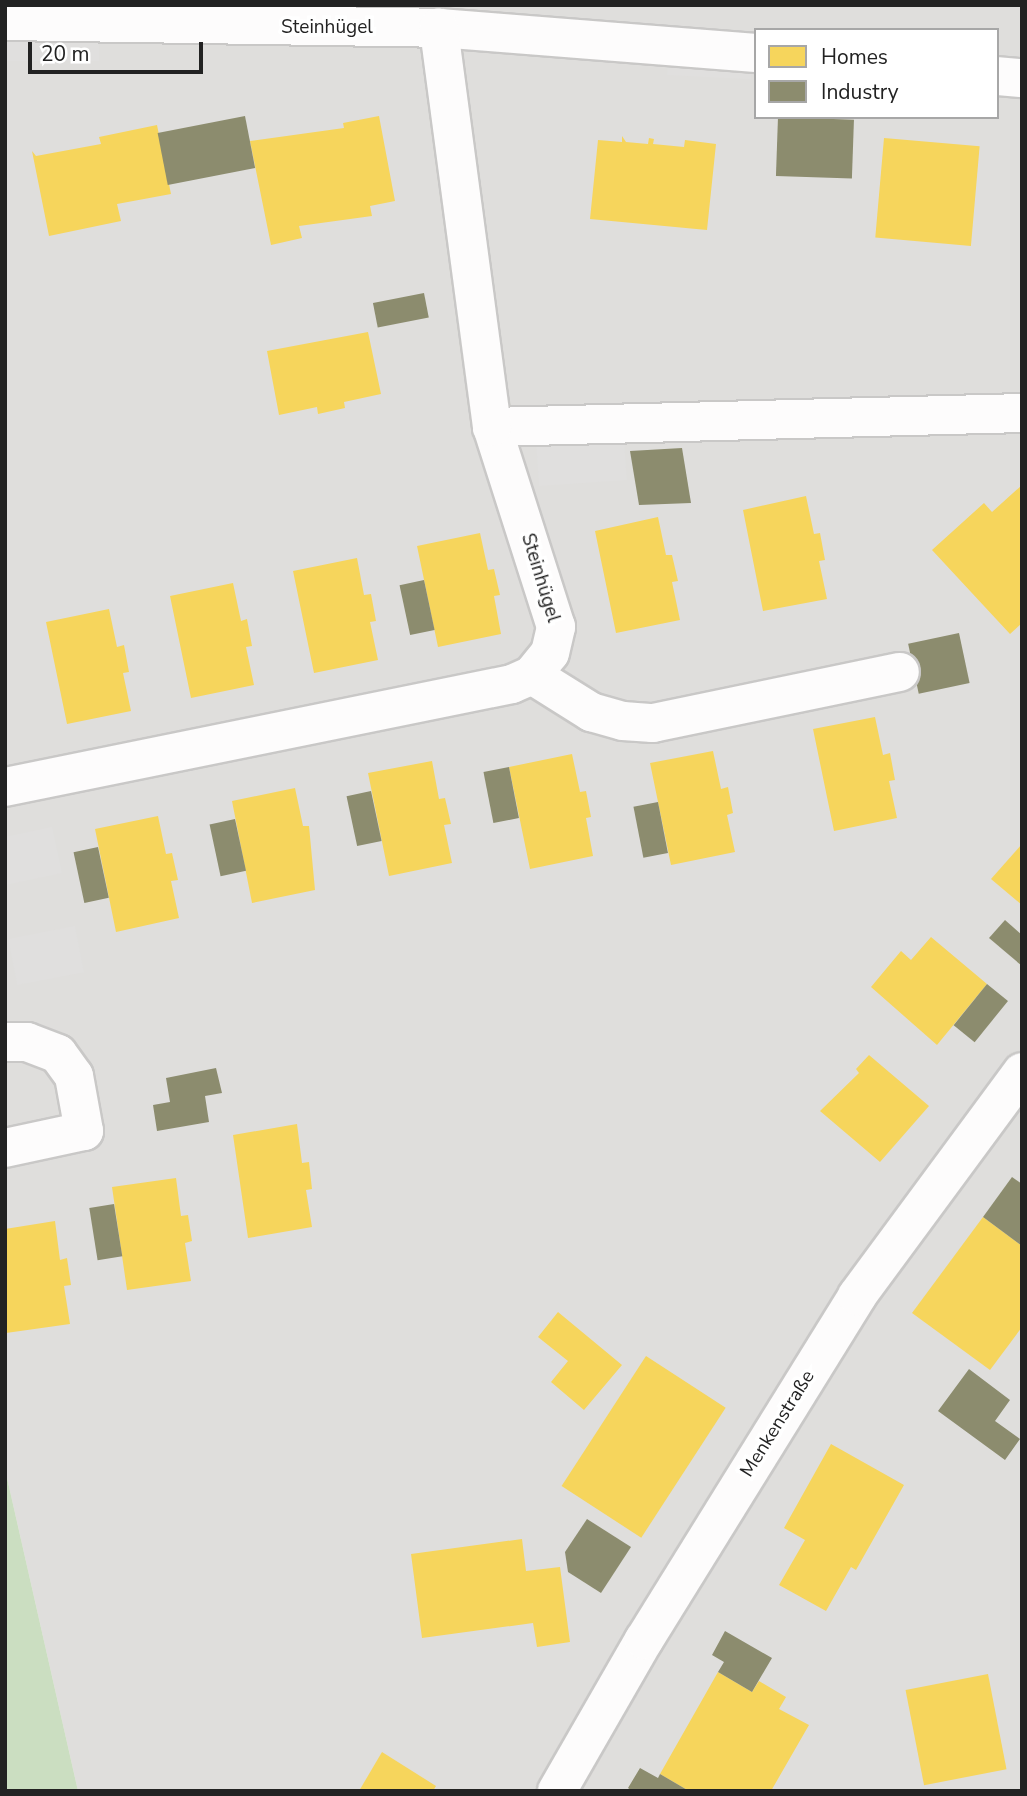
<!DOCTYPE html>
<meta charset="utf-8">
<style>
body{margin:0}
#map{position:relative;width:1027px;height:1796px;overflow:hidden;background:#f0eeeb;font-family:"Nunito Sans",sans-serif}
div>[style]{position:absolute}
.residential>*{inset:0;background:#dfdedc}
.forest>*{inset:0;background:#cbdec1}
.parking>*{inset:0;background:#e0dfde;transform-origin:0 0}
.homes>*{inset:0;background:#f6d55c;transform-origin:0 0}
.industry>*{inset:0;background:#8c8c6e;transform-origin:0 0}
.roads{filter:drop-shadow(2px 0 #c9c8c7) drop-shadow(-2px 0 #c9c8c7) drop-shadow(0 2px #c9c8c7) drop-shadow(0 -2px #c9c8c7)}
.minor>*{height:38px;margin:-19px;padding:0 19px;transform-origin:19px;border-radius:19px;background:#fdfcfc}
span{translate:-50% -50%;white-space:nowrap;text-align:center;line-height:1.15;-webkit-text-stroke:7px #fff;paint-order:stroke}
.street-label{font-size:19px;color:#222}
.frame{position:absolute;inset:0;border:7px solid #222;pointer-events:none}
.legend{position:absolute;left:754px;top:28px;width:245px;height:91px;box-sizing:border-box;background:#fff;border:2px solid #a7a7a7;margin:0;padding:9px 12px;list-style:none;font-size:21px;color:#222}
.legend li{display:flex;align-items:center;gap:14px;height:35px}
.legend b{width:35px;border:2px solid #a7a7a7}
.scale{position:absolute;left:28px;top:42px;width:175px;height:32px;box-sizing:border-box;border:4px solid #222;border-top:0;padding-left:9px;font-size:21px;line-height:24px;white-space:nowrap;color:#222;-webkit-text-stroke:5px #fff;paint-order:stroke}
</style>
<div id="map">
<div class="residential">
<div style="clip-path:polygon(evenodd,5px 5px,1022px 5px,1022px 1791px,78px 1791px,5px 1469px,5px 5px,756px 30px,997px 30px,997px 117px,756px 117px,756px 30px)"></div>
</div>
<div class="forest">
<div style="clip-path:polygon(5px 1469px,78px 1791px,5px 1791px)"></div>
</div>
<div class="parking">
<div style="left:99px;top:42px;width:19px;height:94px;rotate:90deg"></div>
<div style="left:668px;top:59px;width:84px;height:16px;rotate:3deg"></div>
<div style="left:624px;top:439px;width:41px;height:88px;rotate:86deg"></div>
<div style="clip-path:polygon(52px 827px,62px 873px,5px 885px,5px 837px)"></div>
<div style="left:75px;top:926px;width:47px;height:68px;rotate:79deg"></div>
</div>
<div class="homes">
<div style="clip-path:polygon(379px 116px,395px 201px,370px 206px,372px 216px,299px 226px,302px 238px,271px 245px,250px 141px,344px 128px,343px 123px)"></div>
<div style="clip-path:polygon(157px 125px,171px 194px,117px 204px,121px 221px,49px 236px,32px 151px,36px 156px,101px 144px,99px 137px)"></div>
<div style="clip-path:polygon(622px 136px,626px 142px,648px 144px,649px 138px,654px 139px,653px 144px,684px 147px,685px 140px,716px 144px,707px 230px,590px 219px,598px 140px,622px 142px)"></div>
<div style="left:884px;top:138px;width:96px;height:100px;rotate:5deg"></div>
<div style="clip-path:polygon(368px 332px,381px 394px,344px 402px,345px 408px,318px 414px,317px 407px,279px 415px,267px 351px)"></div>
<div style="clip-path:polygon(1022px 485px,1022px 623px,1010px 634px,932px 550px,984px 503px,992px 512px)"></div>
<div style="clip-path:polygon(806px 496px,814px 534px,820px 533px,825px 560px,819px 561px,827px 599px,763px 611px,743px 510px)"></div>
<div style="clip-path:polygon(658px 517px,666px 555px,672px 555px,678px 581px,672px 582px,680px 620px,616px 633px,595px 531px)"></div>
<div style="clip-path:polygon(480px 533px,488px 570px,494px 569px,500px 595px,494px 596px,501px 634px,438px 647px,417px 546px)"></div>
<div style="clip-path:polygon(357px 558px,364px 595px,371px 594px,376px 621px,370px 622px,378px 660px,314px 673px,293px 571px)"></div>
<div style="clip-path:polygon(233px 583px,241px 621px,247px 619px,252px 646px,246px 647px,254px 685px,191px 698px,170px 596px)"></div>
<div style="clip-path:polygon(109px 609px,117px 647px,124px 645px,129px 672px,123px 673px,131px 711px,67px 724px,46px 622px)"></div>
<div style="clip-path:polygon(875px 717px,883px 755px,890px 753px,895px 780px,889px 781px,897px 818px,834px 831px,813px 729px)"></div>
<div style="clip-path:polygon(713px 751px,721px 789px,728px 787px,733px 813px,727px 815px,735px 852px,671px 865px,650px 763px)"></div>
<div style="clip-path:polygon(572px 754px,580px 792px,586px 791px,591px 817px,586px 818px,593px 856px,530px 869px,509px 767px)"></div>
<div style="clip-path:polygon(432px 761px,439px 799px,445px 798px,451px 824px,444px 825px,452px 863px,389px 876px,368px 773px)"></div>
<div style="clip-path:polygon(295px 788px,303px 826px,309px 826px,315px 890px,252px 903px,232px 801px)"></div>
<div style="clip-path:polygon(158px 816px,166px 854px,172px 853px,178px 880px,171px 881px,179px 918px,116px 932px,95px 829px)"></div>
<div style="clip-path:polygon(1022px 844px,1022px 905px,991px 879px)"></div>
<div style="clip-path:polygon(931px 937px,987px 984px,937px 1045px,871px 987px,901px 951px,911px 960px)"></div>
<div style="clip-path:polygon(869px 1055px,929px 1106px,880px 1162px,820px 1111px,859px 1073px,856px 1069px)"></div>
<div style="clip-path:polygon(297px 1124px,302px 1163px,309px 1162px,312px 1189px,306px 1190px,312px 1227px,248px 1238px,233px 1135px)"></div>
<div style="clip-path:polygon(176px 1178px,181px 1216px,188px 1215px,192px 1241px,185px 1243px,191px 1281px,127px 1290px,112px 1187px)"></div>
<div style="clip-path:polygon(983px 1217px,1022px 1246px,1022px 1327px,990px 1370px,912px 1313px)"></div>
<div style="clip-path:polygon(55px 1221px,60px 1260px,67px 1258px,71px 1285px,64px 1286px,70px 1324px,6px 1333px,5px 1229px)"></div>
<div style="clip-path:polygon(558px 1312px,622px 1365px,584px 1410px,551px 1382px,568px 1361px,538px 1337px)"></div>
<div style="left:646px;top:1356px;width:95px;height:155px;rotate:33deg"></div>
<div style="clip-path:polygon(831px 1444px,904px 1485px,856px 1570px,851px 1567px,826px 1611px,779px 1585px,805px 1540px,784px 1528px)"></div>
<div style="clip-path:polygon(522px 1539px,526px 1571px,560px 1567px,570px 1642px,537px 1647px,533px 1623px,422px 1638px,411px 1554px)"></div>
<div style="clip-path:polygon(718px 1672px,752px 1692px,759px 1681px,786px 1697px,779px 1709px,809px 1725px,771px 1791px,689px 1791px,660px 1774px)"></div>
<div style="left:988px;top:1674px;width:97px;height:84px;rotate:79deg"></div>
<div style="clip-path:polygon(382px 1752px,436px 1786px,433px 1791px,359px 1791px)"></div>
</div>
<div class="industry">
<div style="left:245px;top:116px;width:53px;height:89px;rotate:79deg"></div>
<div style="left:778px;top:117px;width:76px;height:59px;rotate:2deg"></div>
<div style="left:424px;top:293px;width:25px;height:52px;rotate:79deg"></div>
<div style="clip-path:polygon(682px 448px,691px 503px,639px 505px,630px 451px)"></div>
<div style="left:424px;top:580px;width:51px;height:25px;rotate:78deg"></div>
<div style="left:959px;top:633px;width:51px;height:52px;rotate:78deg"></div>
<div style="left:509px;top:767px;width:52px;height:26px;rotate:79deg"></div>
<div style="left:371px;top:791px;width:51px;height:25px;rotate:78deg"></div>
<div style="left:658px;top:802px;width:52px;height:25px;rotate:79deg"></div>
<div style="left:235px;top:819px;width:53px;height:26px;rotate:78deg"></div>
<div style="left:98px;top:847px;width:52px;height:25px;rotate:78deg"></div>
<div style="clip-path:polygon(1005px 920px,1022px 935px,1022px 966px,989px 938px)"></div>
<div style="left:987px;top:984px;width:27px;height:53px;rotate:39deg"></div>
<div style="clip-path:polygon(216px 1068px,222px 1093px,205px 1096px,209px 1122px,157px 1131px,153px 1105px,170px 1102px,166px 1078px)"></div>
<div style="clip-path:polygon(1012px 1177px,1022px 1184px,1022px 1246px,983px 1217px)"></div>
<div style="left:114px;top:1204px;width:53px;height:25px;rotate:81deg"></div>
<div style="clip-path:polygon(969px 1369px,1010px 1400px,995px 1421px,1020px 1439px,1005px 1460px,938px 1411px)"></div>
<div style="clip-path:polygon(587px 1519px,631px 1547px,601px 1593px,568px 1572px,565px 1552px)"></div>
<div style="clip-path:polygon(725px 1631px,772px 1658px,752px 1692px,718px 1672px,724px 1662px,712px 1655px)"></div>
<div style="clip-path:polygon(640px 1768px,658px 1778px,660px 1774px,689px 1791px,632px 1791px,628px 1788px)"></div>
</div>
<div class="roads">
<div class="minor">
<div style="left:5px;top:21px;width:434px;rotate:0.9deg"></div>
<div style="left:439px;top:28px;width:318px;rotate:4.5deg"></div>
<div style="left:997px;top:76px;width:25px;rotate:5deg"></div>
<div style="left:492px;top:427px;width:530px;rotate:-1.51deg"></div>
<div style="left:532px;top:675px;width:70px;rotate:32.1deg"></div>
<div style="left:591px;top:712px;width:33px;rotate:16deg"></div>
<div style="left:623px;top:721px;width:30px;rotate:4deg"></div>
<div style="left:653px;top:723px;width:252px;rotate:-11.7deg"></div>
<div style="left:5px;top:787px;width:517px;rotate:-11.48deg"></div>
<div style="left:512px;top:684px;width:22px;rotate:-24deg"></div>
<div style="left:532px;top:675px;width:28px;rotate:-51deg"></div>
<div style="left:550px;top:653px;width:27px;rotate:-77deg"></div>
<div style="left:556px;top:627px;width:210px;rotate:-107.7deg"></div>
<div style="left:492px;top:427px;width:403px;rotate:-97.6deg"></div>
<div style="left:5px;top:1042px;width:22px"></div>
<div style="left:27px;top:1042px;width:33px;rotate:21deg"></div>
<div style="left:58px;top:1054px;width:27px;rotate:54deg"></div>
<div style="left:74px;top:1076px;width:56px;rotate:79.7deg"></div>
<div style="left:84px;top:1131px;width:81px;rotate:167.9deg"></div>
<div style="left:557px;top:1791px;width:174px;rotate:-60.1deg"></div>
<div style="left:644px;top:1640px;width:405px;rotate:-58.2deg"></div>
<div style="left:857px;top:1296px;width:278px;rotate:-53.6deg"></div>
</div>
</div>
<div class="street-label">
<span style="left:327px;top:28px">Steinhügel</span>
<span style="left:540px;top:578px;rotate:73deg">Steinhügel</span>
<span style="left:778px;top:1424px;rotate:-58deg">Menkenstraße</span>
</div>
<div class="frame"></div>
<ul class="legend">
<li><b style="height:19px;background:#f6d55c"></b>Homes</li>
<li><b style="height:19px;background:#8c8c6e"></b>Industry</li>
</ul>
<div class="scale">20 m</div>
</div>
